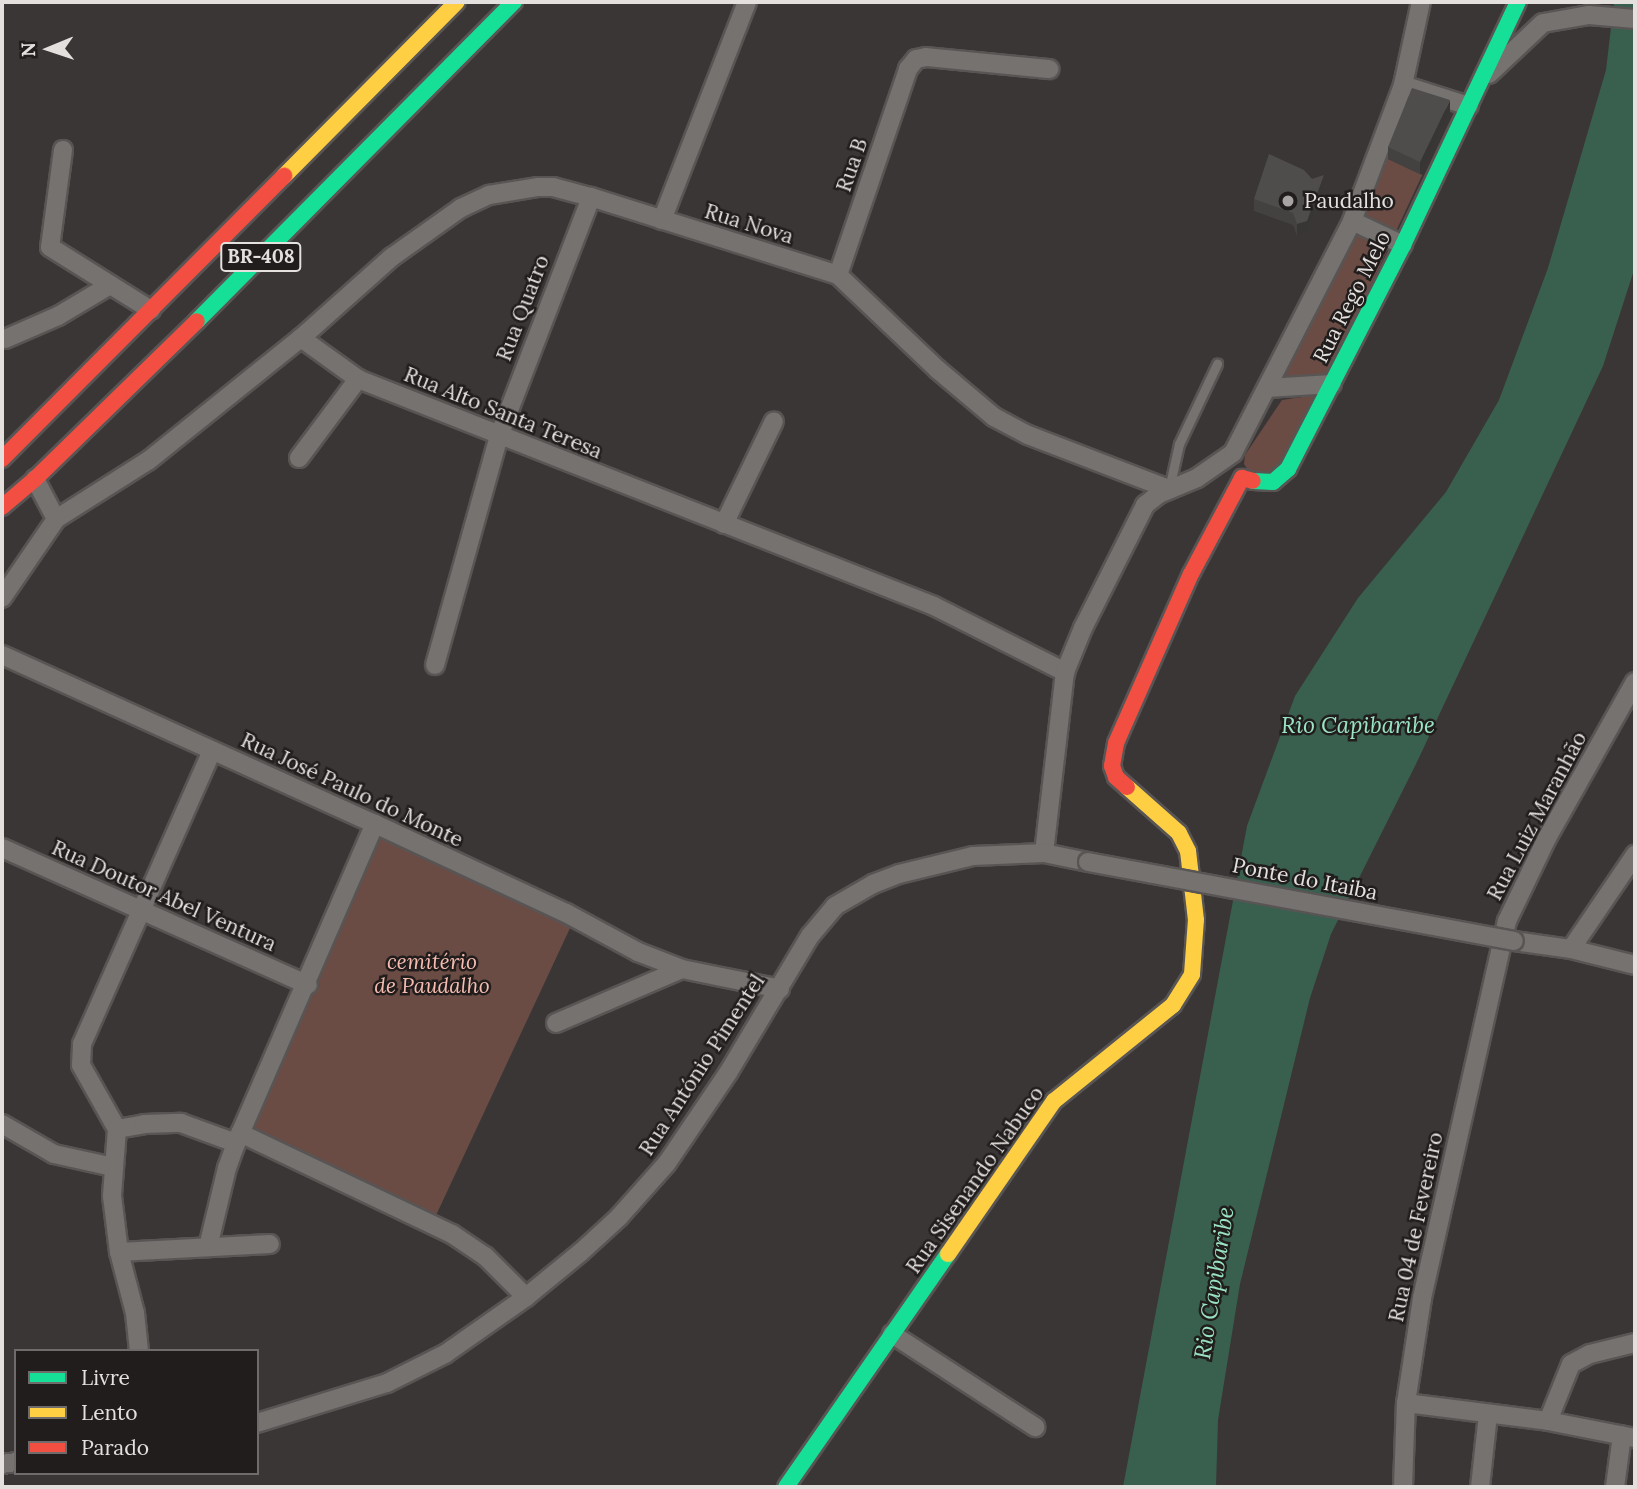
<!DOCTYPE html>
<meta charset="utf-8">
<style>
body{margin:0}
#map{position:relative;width:1637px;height:1489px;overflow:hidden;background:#3a3635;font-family:Lora,serif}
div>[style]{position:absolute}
.green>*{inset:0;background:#6a4c45;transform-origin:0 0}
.water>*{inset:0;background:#395f4f}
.roads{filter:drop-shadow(2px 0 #585554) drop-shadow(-2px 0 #585554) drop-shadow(0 2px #585554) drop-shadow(0 -2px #585554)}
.lane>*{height:9px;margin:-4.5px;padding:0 4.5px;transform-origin:4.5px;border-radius:4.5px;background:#757270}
.street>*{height:18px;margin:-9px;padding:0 9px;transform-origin:9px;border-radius:9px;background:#757270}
.fast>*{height:16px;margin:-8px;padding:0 8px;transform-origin:8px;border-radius:8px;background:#16e098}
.slow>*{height:16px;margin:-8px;padding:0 8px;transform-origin:8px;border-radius:8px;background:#ffcf43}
.jam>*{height:16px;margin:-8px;padding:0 8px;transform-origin:8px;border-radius:8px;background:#f24e42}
.bridges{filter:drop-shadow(2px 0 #585554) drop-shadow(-2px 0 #585554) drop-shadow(0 2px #585554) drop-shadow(0 -2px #585554)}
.street-bridge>*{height:18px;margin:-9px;padding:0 9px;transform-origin:9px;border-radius:9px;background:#757270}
.wall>*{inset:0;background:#444241}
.shaded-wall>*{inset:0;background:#373635}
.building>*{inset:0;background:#4f4d4c}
.dots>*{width:19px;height:19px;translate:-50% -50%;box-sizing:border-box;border:4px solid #201d1c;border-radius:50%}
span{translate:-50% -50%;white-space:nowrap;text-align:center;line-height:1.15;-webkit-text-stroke:5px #201d1c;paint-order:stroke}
.shield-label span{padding:2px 5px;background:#201d1c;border:2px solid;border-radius:5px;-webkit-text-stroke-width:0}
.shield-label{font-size:19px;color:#e4e0de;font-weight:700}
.street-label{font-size:21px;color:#e4e0de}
.poi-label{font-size:21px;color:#e4e0de}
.left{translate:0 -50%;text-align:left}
.park-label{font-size:21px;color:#f6bcb0;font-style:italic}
.water-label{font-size:23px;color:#9ae4c4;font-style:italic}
.frame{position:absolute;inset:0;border:4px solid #e4e0de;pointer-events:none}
.legend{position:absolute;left:14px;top:1349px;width:245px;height:126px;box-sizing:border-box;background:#201d1c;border:2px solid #6e6b6a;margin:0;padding:9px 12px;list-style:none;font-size:21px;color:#e4e0de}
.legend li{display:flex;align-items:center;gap:14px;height:35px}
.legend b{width:35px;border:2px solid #6e6b6a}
.north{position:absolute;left:14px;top:14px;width:70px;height:70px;-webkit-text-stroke:5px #201d1c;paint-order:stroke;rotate:268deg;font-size:19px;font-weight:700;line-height:28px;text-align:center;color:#e4e0de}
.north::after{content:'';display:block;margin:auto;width:24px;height:32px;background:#e4e0de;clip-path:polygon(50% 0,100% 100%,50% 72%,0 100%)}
</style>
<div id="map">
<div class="green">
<div style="left:1386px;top:158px;width:40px;height:243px;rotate:25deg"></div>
<div style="clip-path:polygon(1315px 395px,1286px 471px,1250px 473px,1244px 464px,1245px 455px,1282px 400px)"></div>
<div style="left:376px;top:826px;width:219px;height:333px;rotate:25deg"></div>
</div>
<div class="water">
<div style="clip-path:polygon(1614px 2px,1635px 2px,1635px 267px,1603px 366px,1416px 764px,1331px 934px,1310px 998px,1240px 1284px,1218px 1420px,1216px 1487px,1123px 1487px,1247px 826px,1295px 696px,1358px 598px,1446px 492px,1499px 400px,1548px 268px,1606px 70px)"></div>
</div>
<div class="roads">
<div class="lane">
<div style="left:1169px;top:489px;width:46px;rotate:-77.5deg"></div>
<div style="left:1179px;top:444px;width:89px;rotate:-64.6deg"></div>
</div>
<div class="street">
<div style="left:1489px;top:74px;width:74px;rotate:-43.4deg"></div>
<div style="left:1543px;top:23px;width:47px;rotate:-9.9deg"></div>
<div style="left:1589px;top:15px;width:46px;rotate:5deg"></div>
<div style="left:1403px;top:85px;width:69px;rotate:17.7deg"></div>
<div style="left:63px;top:150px;width:98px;rotate:97.6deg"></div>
<div style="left:50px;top:247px;width:119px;rotate:32deg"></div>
<div style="left:662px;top:220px;width:234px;rotate:-68.7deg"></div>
<div style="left:1352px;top:221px;width:56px;rotate:25.2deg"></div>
<div style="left:838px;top:275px;width:218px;rotate:-71.2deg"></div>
<div style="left:908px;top:69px;width:13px;rotate:-51deg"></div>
<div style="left:916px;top:59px;width:10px;rotate:-11deg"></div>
<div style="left:926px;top:57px;width:124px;rotate:5.6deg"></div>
<div style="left:301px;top:338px;width:70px;rotate:35.7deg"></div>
<div style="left:358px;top:379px;width:619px;rotate:21.51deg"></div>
<div style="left:934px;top:606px;width:147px;rotate:26.7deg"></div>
<div style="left:5px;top:339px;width:58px;rotate:-23.5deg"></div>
<div style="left:58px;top:316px;width:61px;rotate:-30.8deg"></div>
<div style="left:1267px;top:388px;width:65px;rotate:-3.5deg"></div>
<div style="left:299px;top:458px;width:99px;rotate:-53.2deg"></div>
<div style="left:35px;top:479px;width:45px;rotate:62.3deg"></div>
<div style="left:724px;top:524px;width:114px;rotate:-64.1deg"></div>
<div style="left:2px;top:598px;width:96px;rotate:-55.6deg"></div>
<div style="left:56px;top:519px;width:110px;rotate:-32.4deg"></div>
<div style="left:149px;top:460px;width:195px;rotate:-38.8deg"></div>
<div style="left:301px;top:338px;width:122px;rotate:-41.7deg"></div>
<div style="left:392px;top:257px;width:85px;rotate:-35.4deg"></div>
<div style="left:461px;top:208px;width:31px;rotate:-25deg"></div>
<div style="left:489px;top:195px;width:50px;rotate:-9.3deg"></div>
<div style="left:538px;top:187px;width:15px"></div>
<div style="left:553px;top:187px;width:39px;rotate:15deg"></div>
<div style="left:591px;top:197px;width:259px;rotate:17.5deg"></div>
<div style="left:838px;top:275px;width:137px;rotate:43.5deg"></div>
<div style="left:937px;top:369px;width:75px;rotate:40.1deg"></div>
<div style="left:994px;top:417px;width:38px;rotate:28deg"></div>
<div style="left:1028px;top:435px;width:151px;rotate:21deg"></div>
<div style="left:2px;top:655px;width:409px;rotate:24.4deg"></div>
<div style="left:375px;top:824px;width:211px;rotate:25deg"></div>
<div style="left:566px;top:913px;width:82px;rotate:28.4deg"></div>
<div style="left:638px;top:952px;width:47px;rotate:21.1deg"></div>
<div style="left:682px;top:969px;width:100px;rotate:11.5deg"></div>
<div style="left:435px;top:665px;width:238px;rotate:-74.4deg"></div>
<div style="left:499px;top:436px;width:256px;rotate:-68.9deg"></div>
<div style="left:2px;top:848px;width:335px;rotate:24.1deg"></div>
<div style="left:1044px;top:853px;width:182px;rotate:-83.4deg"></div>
<div style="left:1065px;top:672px;width:48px;rotate:-67.8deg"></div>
<div style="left:1083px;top:628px;width:138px;rotate:-63.2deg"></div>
<div style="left:1145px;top:505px;width:18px;rotate:-38deg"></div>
<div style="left:1159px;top:494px;width:41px;rotate:-22.8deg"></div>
<div style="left:1197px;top:478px;width:44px;rotate:-34.8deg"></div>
<div style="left:1233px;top:453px;width:261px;rotate:-62.8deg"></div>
<div style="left:1352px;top:221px;width:145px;rotate:-69.4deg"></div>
<div style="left:1403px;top:85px;width:85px;rotate:-77.8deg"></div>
<div style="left:1514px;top:941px;width:58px;rotate:8deg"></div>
<div style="left:1571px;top:949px;width:66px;rotate:14deg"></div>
<div style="left:1571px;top:949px;width:114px;rotate:-55.8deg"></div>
<div style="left:556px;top:1023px;width:137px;rotate:-23.2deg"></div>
<div style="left:2px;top:1124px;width:60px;rotate:30deg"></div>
<div style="left:54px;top:1154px;width:60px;rotate:12.4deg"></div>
<div style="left:117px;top:1129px;width:73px;rotate:-119.4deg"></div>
<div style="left:81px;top:1065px;width:21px;rotate:-87deg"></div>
<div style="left:82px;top:1044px;width:321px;rotate:-66.1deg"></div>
<div style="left:117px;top:1129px;width:67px;rotate:94.3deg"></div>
<div style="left:112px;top:1196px;width:56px;rotate:82.9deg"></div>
<div style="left:119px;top:1252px;width:63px;rotate:75.3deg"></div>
<div style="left:135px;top:1313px;width:38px;rotate:84deg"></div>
<div style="left:117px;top:1129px;width:27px;rotate:-10deg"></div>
<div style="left:144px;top:1124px;width:37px;rotate:-2deg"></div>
<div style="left:181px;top:1123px;width:59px;rotate:20deg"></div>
<div style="left:240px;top:1133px;width:235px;rotate:25.5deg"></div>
<div style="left:452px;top:1234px;width:40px;rotate:34deg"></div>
<div style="left:485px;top:1256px;width:58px;rotate:45deg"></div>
<div style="left:208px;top:1247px;width:81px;rotate:-76.5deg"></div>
<div style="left:227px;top:1168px;width:27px;rotate:-70deg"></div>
<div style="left:236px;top:1143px;width:348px;rotate:-66.5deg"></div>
<div style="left:119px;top:1252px;width:151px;rotate:-3deg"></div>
<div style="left:892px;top:1334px;width:171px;rotate:33deg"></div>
<div style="left:1406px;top:1403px;width:143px;rotate:7.2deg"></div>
<div style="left:1548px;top:1421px;width:89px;rotate:11.1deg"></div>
<div style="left:1548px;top:1421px;width:61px;rotate:-68deg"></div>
<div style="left:1571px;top:1364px;width:21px;rotate:-28deg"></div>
<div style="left:1590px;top:1354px;width:46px;rotate:-13.7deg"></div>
<div style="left:257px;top:1423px;width:136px;rotate:-17.1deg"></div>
<div style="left:387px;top:1383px;width:65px;rotate:-26.6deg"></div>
<div style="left:445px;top:1354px;width:99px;rotate:-35.1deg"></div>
<div style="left:526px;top:1297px;width:71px;rotate:-39.3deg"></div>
<div style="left:581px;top:1252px;width:52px;rotate:-42.6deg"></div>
<div style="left:619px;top:1217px;width:72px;rotate:-48.4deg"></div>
<div style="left:667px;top:1163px;width:109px;rotate:-55.9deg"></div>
<div style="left:728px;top:1073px;width:160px;rotate:-59.1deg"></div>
<div style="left:810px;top:936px;width:39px;rotate:-50deg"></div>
<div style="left:835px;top:906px;width:44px;rotate:-30.1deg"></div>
<div style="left:873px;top:884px;width:28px;rotate:-21deg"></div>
<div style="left:899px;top:874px;width:76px;rotate:-13.7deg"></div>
<div style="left:973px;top:856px;width:71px;rotate:-2.4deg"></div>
<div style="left:1044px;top:853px;width:45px;rotate:11.6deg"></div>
<div style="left:2px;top:1464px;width:14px;rotate:-8deg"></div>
<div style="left:1403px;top:1487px;width:84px;rotate:-88deg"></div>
<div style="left:1406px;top:1403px;width:106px;rotate:-81.3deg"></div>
<div style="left:1422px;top:1298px;width:386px;rotate:-77.3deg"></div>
<div style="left:1507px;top:921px;width:92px;rotate:-64.3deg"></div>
<div style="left:1547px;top:838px;width:179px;rotate:-60.6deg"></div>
<div style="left:1480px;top:1487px;width:72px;rotate:-83.7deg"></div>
<div style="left:1615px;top:1487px;width:52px;rotate:-82.3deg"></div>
</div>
<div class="fast">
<div style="left:197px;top:321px;width:450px;rotate:-45.2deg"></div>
<div style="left:1253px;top:481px;width:20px;rotate:3deg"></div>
<div style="left:1273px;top:482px;width:20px;rotate:-41deg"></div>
<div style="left:1288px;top:469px;width:252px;rotate:-62.8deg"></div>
<div style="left:1403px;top:245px;width:269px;rotate:-64.7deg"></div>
<div style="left:786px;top:1487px;width:284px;rotate:-55.2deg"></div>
</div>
<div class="slow">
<div style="left:284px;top:176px;width:245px;rotate:-45.2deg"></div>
<div style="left:948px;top:1254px;width:186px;rotate:-55.3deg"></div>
<div style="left:1054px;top:1101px;width:153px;rotate:-38.9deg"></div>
<div style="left:1173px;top:1005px;width:36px;rotate:-58deg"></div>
<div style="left:1192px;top:974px;width:54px;rotate:-85.8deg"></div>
<div style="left:1196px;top:920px;width:69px;rotate:-96.6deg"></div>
<div style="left:1188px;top:851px;width:20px;rotate:-117deg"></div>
<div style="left:1179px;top:833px;width:69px;rotate:-138.5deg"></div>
</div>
<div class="jam">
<div style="left:2px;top:459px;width:400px;rotate:-45.1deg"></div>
<div style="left:2px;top:507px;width:43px;rotate:-40.3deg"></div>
<div style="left:35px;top:479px;width:226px;rotate:-44.3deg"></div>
<div style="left:1127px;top:787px;width:15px;rotate:-138deg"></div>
<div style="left:1116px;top:777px;width:12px;rotate:-110deg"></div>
<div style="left:1112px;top:766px;width:23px;rotate:-80deg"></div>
<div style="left:1116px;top:743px;width:185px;rotate:-66.1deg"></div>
<div style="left:1191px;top:574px;width:109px;rotate:-62deg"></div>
<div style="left:1242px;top:478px;width:11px;rotate:15deg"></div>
</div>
</div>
<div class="bridges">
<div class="street-bridge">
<div style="left:1088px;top:862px;width:433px;rotate:10.5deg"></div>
</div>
</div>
<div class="wall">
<div style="clip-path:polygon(1450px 112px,1420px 174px,1388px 159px,1388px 147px)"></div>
<div style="clip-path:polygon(1312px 179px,1324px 187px,1307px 232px,1297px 236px,1293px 225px,1254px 211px,1254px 199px)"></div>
</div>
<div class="shaded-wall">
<div style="clip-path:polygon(1450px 100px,1450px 112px,1420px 174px,1420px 162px)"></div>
<div style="clip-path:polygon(1324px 175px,1324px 187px,1307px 232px,1297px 236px,1297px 224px)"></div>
</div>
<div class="building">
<div style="clip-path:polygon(1412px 88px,1450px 100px,1420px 162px,1388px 147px)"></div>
<div style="clip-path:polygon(1269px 154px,1304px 170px,1312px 179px,1324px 175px,1307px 221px,1297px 224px,1293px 213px,1254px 199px)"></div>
</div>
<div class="dots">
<div style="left:1288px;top:201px;background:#a8a4a3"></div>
</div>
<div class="shield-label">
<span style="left:261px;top:257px">BR-408</span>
</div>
<div class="street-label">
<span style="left:852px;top:165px;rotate:-71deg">Rua B</span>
<span style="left:749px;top:224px;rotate:17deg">Rua Nova</span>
<span style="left:1352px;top:297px;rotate:-63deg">Rua Rego Melo</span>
<span style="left:523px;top:308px;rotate:-69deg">Rua Quatro</span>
<span style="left:503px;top:413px;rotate:22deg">Rua Alto Santa Teresa</span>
<span style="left:352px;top:790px;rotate:25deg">Rua José Paulo do Monte</span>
<span style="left:1537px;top:816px;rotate:-62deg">Rua Luiz Maranhão</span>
<span style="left:1305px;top:879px;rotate:11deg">Ponte do Itaiba</span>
<span style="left:164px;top:896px;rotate:24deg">Rua Doutor Abel Ventura</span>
<span style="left:702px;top:1065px;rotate:-57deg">Rua António Pimentel</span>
<span style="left:975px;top:1180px;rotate:-55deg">Rua Sisenando Nabuco</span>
<span style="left:1416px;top:1227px;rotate:-78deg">Rua 04 de Fevereiro</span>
</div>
<div class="poi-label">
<span class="left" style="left:1304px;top:201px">Paudalho</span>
</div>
<div class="park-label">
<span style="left:432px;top:974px">cemitério<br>de Paudalho</span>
</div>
<div class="water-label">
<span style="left:1358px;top:725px">Rio Capibaribe</span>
<span style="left:1214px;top:1283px;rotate:-81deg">Rio Capibaribe</span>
</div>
<div class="frame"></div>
<ul class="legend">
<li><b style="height:9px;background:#16e098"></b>Livre</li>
<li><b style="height:9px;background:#ffcf43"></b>Lento</li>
<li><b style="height:9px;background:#f24e42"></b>Parado</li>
</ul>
<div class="north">N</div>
</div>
